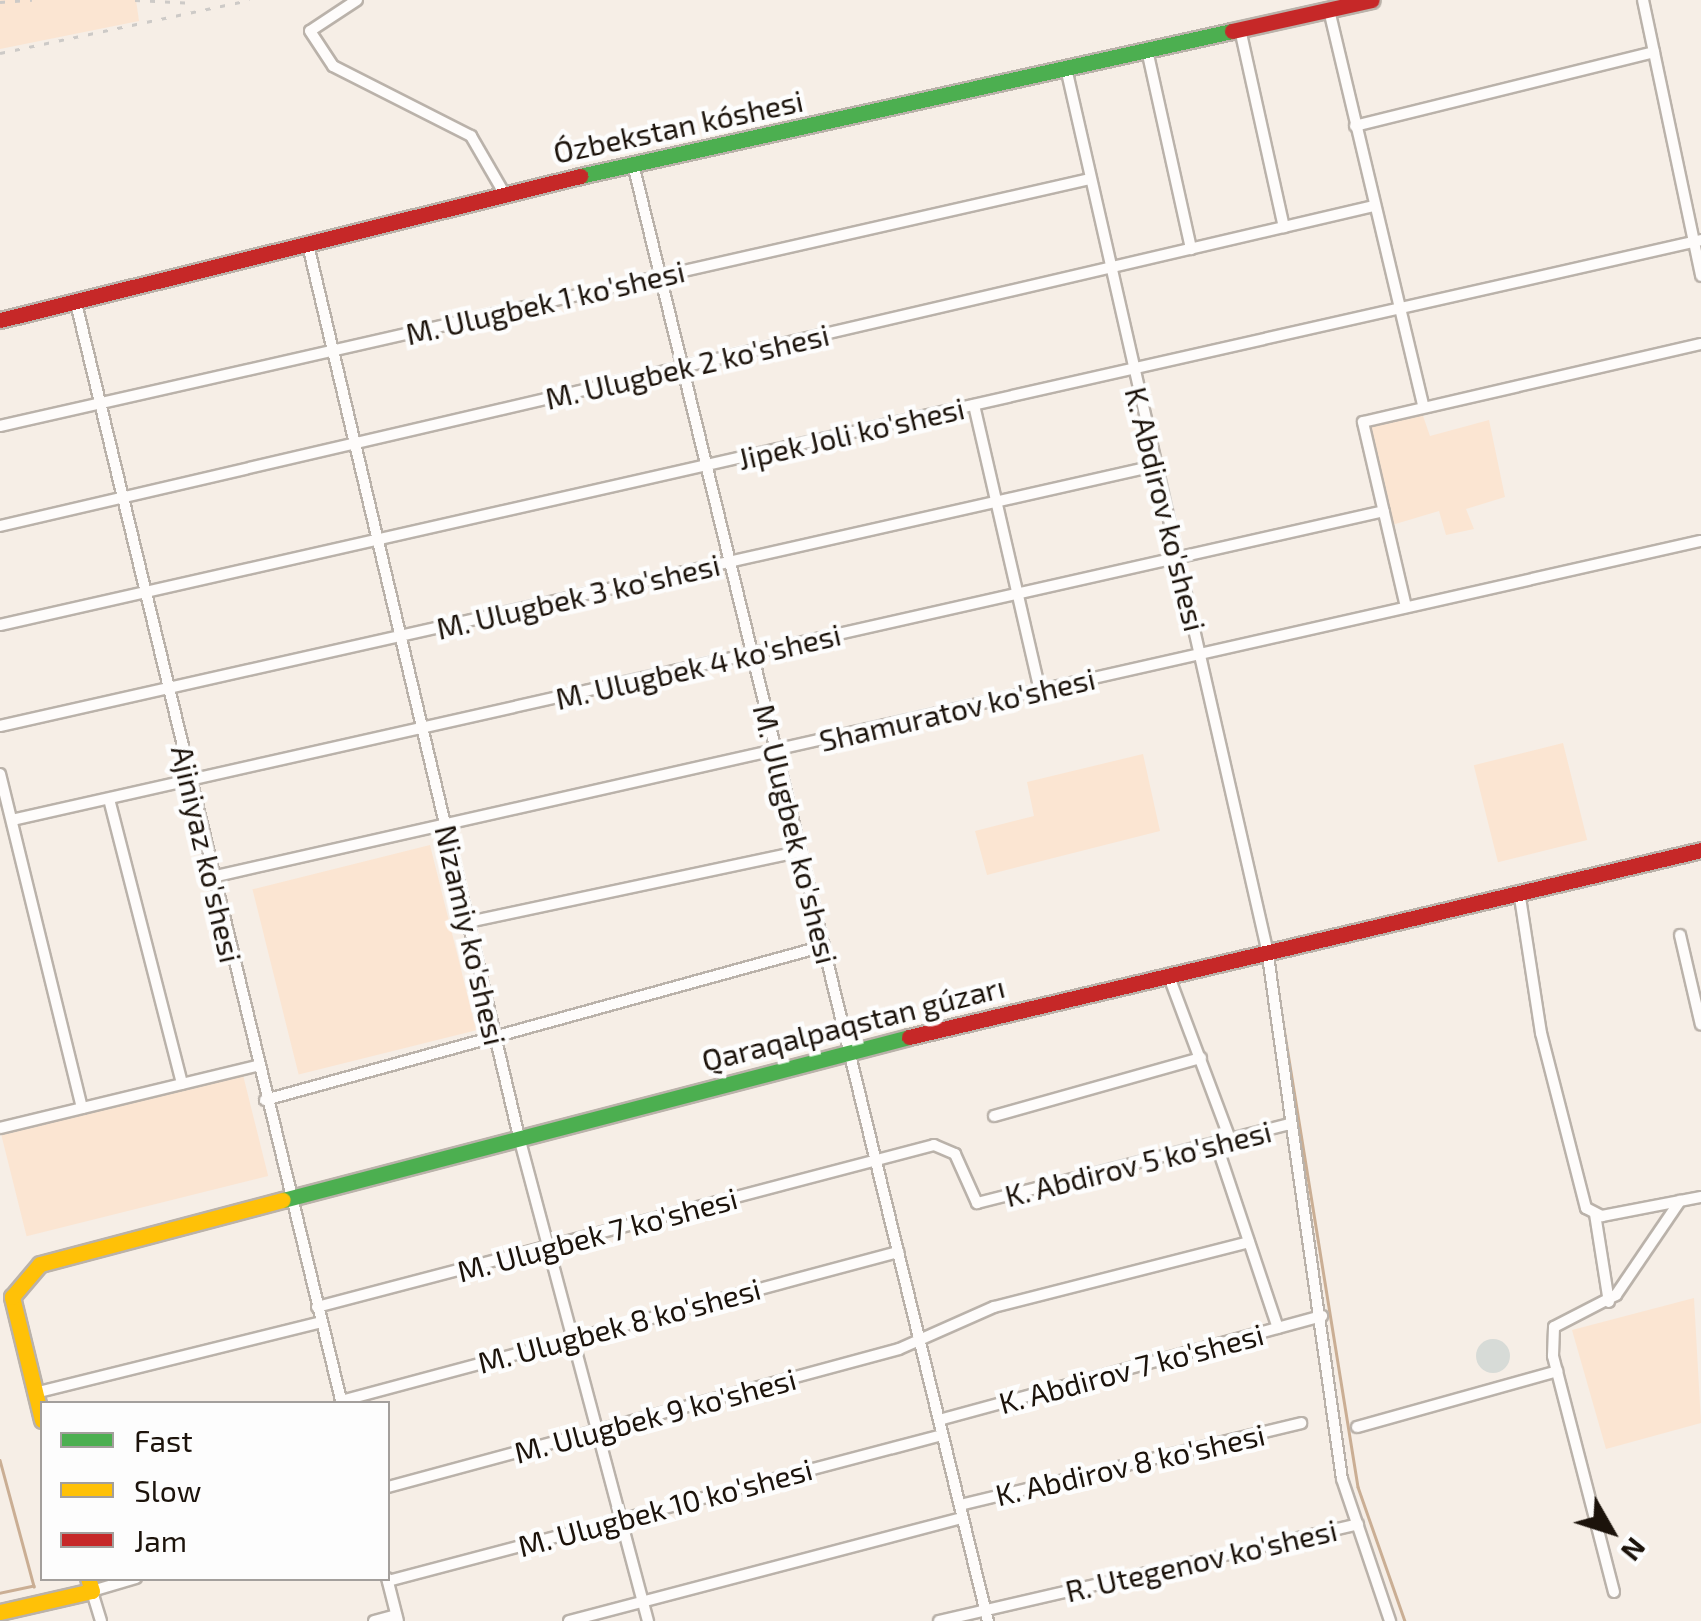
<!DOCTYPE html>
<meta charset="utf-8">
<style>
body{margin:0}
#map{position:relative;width:1701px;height:1621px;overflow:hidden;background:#f6eee6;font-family:"Exo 2",sans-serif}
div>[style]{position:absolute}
.built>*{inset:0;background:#fbe5d2;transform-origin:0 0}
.stream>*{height:2.5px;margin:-1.25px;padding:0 1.25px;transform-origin:1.25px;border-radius:1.25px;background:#caae94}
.building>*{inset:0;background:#d7dbd7}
.round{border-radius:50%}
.roads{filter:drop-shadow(2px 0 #bab2aa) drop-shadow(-2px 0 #bab2aa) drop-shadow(0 2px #bab2aa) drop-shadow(0 -2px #bab2aa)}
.street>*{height:10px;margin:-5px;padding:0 5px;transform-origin:5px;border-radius:5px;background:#fefcfb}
.fast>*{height:15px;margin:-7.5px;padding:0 7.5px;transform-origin:7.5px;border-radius:7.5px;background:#4caf50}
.slow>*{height:15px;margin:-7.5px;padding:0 7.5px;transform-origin:7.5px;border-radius:7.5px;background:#ffc107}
.jam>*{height:15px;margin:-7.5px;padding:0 7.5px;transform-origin:7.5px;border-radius:7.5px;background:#c62828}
.rail>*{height:2.5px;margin-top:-1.25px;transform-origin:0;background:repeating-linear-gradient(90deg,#cdcac7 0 5px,transparent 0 15px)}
span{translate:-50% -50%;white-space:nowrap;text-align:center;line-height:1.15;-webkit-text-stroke:9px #fdfdfd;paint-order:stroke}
.street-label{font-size:30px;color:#1c130b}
.legend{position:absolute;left:40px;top:1401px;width:350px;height:180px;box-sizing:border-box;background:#fdfdfd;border:2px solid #a39f9c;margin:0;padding:12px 18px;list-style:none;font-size:30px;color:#1c130b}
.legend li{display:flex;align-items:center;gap:20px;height:50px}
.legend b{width:50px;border:2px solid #a39f9c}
.north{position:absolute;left:1561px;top:1481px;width:100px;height:100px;-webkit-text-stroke:8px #fdfdfd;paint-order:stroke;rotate:129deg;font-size:28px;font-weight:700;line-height:40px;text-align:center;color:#1c130b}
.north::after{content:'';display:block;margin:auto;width:35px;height:45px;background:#1c130b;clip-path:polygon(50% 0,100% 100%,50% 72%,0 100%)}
</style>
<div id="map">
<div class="built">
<div style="clip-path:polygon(0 0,136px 0,139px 21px,0 49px)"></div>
<div style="clip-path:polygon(1422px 413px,1430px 436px,1489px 420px,1505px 497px,1466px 509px,1474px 529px,1446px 535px,1439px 511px,1392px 525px,1368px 427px)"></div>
<div style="left:1563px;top:743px;width:100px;height:92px;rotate:76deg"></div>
<div style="clip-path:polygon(1143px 754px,1160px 831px,987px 875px,975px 831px,1034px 816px,1027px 782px)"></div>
<div style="left:430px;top:845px;width:191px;height:183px;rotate:76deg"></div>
<div style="left:243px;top:1075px;width:104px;height:249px;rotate:76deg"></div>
<div style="clip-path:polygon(1694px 1298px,1701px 1423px,1606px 1449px,1572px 1330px)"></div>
</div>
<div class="stream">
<div style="left:1277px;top:985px;width:508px;rotate:80.83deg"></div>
<div style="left:1358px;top:1487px;width:142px;rotate:70.7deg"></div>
<div style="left:0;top:1460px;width:131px;rotate:74.9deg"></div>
<div style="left:34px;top:1586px;width:35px;rotate:168deg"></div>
</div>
<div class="building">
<div class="round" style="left:1476px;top:1339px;width:34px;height:34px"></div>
</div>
<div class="roads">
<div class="street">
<div style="left:357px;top:0;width:56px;rotate:146.6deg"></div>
<div style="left:310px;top:31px;width:42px;rotate:56.7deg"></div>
<div style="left:333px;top:66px;width:155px;rotate:26.9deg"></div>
<div style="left:471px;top:136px;width:66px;rotate:59.9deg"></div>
<div style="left:1643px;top:0;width:282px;rotate:78.1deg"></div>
<div style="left:1329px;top:10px;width:407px;rotate:76.6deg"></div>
<div style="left:1240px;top:29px;width:203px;rotate:77.5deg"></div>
<div style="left:1147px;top:50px;width:204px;rotate:77.5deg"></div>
<div style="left:1066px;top:68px;width:904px;rotate:77.15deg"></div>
<div style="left:1267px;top:949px;width:535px;rotate:81.95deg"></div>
<div style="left:1342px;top:1479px;width:150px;rotate:71.3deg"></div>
<div style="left:1355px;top:126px;width:308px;rotate:-13.9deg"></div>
<div style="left:633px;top:164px;width:1500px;rotate:76.31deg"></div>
<div style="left:308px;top:245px;width:917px;rotate:76.69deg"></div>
<div style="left:519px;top:1137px;width:501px;rotate:75.08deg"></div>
<div style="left:76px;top:303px;width:1133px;rotate:76.42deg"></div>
<div style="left:974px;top:405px;width:293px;rotate:77deg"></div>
<div style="left:0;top:426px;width:1118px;rotate:-12.77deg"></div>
<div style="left:0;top:526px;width:1411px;rotate:-13.11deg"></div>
<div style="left:1406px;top:607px;width:190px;rotate:-103.1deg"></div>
<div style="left:1363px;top:422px;width:347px;rotate:-13deg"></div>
<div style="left:0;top:625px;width:1744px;rotate:-12.75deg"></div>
<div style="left:0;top:726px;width:1184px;rotate:-12.69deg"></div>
<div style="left:0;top:774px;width:344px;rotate:76.2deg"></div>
<div style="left:109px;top:799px;width:294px;rotate:75.6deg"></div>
<div style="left:12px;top:820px;width:1406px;rotate:-12.69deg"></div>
<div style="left:212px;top:877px;width:1526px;rotate:-12.72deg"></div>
<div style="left:1519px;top:891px;width:144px;rotate:81.2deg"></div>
<div style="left:1541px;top:1033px;width:181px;rotate:75.6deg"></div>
<div style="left:1586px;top:1208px;width:18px;rotate:27deg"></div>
<div style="left:1602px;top:1216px;width:101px;rotate:-10.9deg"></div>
<div style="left:468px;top:922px;width:340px;rotate:-12deg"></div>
<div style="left:1680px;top:935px;width:92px;rotate:76.9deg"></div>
<div style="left:1168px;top:974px;width:176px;rotate:69.4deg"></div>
<div style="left:265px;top:1100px;width:580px;rotate:-15.4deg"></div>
<div style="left:994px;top:1116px;width:215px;rotate:-15.7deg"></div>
<div style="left:0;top:1128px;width:264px;rotate:-13.6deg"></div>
<div style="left:1216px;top:1143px;width:195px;rotate:71.5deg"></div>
<div style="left:1595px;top:1214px;width:89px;rotate:81deg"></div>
<div style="left:317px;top:1307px;width:638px;rotate:-14.71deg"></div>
<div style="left:934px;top:1145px;width:23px;rotate:23deg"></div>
<div style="left:955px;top:1154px;width:54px;rotate:65.8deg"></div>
<div style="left:977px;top:1203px;width:322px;rotate:-14.2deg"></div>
<div style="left:35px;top:1393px;width:295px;rotate:-13.9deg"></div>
<div style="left:341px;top:1401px;width:577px;rotate:-14.98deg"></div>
<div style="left:939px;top:1420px;width:397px;rotate:-15.2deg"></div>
<div style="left:1357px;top:1427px;width:208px;rotate:-15.6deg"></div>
<div style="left:388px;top:1487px;width:529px;rotate:-15.11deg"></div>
<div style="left:899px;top:1349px;width:104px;rotate:-23.9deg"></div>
<div style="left:994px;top:1307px;width:263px;rotate:-14.3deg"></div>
<div style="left:960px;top:1505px;width:351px;rotate:-13.5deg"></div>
<div style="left:387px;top:1578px;width:44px;rotate:75.7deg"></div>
<div style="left:388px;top:1581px;width:573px;rotate:-14.76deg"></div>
<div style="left:1614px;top:1592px;width:244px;rotate:-104.5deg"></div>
<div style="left:1553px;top:1356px;width:29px;rotate:-88deg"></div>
<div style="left:1554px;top:1327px;width:70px;rotate:-27.3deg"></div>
<div style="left:1616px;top:1295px;width:114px;rotate:-55.8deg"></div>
<div style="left:101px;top:1621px;width:31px;rotate:-107deg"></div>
<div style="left:92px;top:1591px;width:46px;rotate:-16.5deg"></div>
<div style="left:374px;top:1621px;width:23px;rotate:-15deg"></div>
<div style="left:569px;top:1621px;width:407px;rotate:-14.7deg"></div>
<div style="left:939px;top:1621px;width:430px;rotate:-13deg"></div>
</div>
<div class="fast">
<div style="left:580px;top:176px;width:668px;rotate:-12.54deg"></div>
<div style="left:283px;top:1200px;width:647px;rotate:-14.59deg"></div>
</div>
<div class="slow">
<div style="left:42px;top:1420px;width:127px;rotate:-103.7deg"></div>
<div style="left:12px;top:1297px;width:43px;rotate:-49.7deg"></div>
<div style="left:40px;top:1264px;width:251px;rotate:-14.8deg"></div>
<div style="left:0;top:1612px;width:94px;rotate:-12.9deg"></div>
<div style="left:92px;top:1591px;width:14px;rotate:-107deg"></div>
</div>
<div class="jam">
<div style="left:1232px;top:31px;width:143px;rotate:-12.5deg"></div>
<div style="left:0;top:320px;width:598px;rotate:-13.94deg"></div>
<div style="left:909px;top:1037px;width:814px;rotate:-13.28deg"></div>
</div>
</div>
<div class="rail">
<div style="left:135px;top:0;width:60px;rotate:2.9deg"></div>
<div style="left:0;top:2px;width:32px;rotate:-4deg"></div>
<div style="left:0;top:53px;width:255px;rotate:-12deg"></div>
</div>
<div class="street-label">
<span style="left:678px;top:126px;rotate:-12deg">Ózbekstan kóshesi</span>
<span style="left:545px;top:302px;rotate:-13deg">M. Ulugbek 1 ko'shesi</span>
<span style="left:687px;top:366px;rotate:-13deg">M. Ulugbek 2 ko'shesi</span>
<span style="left:851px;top:433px;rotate:-13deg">Jipek Joli ko'shesi</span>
<span style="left:1166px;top:509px;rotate:76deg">K. Abdirov ko'shesi</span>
<span style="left:578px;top:596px;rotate:-13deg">M. Ulugbek 3 ko'shesi</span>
<span style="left:698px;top:666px;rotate:-13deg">M. Ulugbek 4 ko'shesi</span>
<span style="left:957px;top:709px;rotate:-13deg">Shamuratov ko'shesi</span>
<span style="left:796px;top:834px;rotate:76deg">M. Ulugbek ko'shesi</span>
<span style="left:207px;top:854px;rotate:77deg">Ajiniyaz ko'shesi</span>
<span style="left:471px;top:935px;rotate:77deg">Nizamiy ko'shesi</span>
<span style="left:853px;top:1023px;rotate:-14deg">Qaraqalpaqstan gúzarı</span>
<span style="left:1138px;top:1163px;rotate:-14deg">K. Abdirov 5 ko'shesi</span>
<span style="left:597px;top:1234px;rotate:-15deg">M. Ulugbek 7 ko'shesi</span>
<span style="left:619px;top:1325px;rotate:-15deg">M. Ulugbek 8 ko'shesi</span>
<span style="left:1131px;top:1368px;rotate:-15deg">K. Abdirov 7 ko'shesi</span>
<span style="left:655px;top:1415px;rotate:-15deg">M. Ulugbek 9 ko'shesi</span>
<span style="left:1130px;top:1464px;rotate:-13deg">K. Abdirov 8 ko'shesi</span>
<span style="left:665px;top:1507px;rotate:-15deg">M. Ulugbek 10 ko'shesi</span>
<span style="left:1201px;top:1560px;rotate:-13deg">R. Utegenov ko'shesi</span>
</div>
<ul class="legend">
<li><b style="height:12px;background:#4caf50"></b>Fast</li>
<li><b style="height:12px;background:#ffc107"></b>Slow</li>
<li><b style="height:12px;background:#c62828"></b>Jam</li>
</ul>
<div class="north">N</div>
</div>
